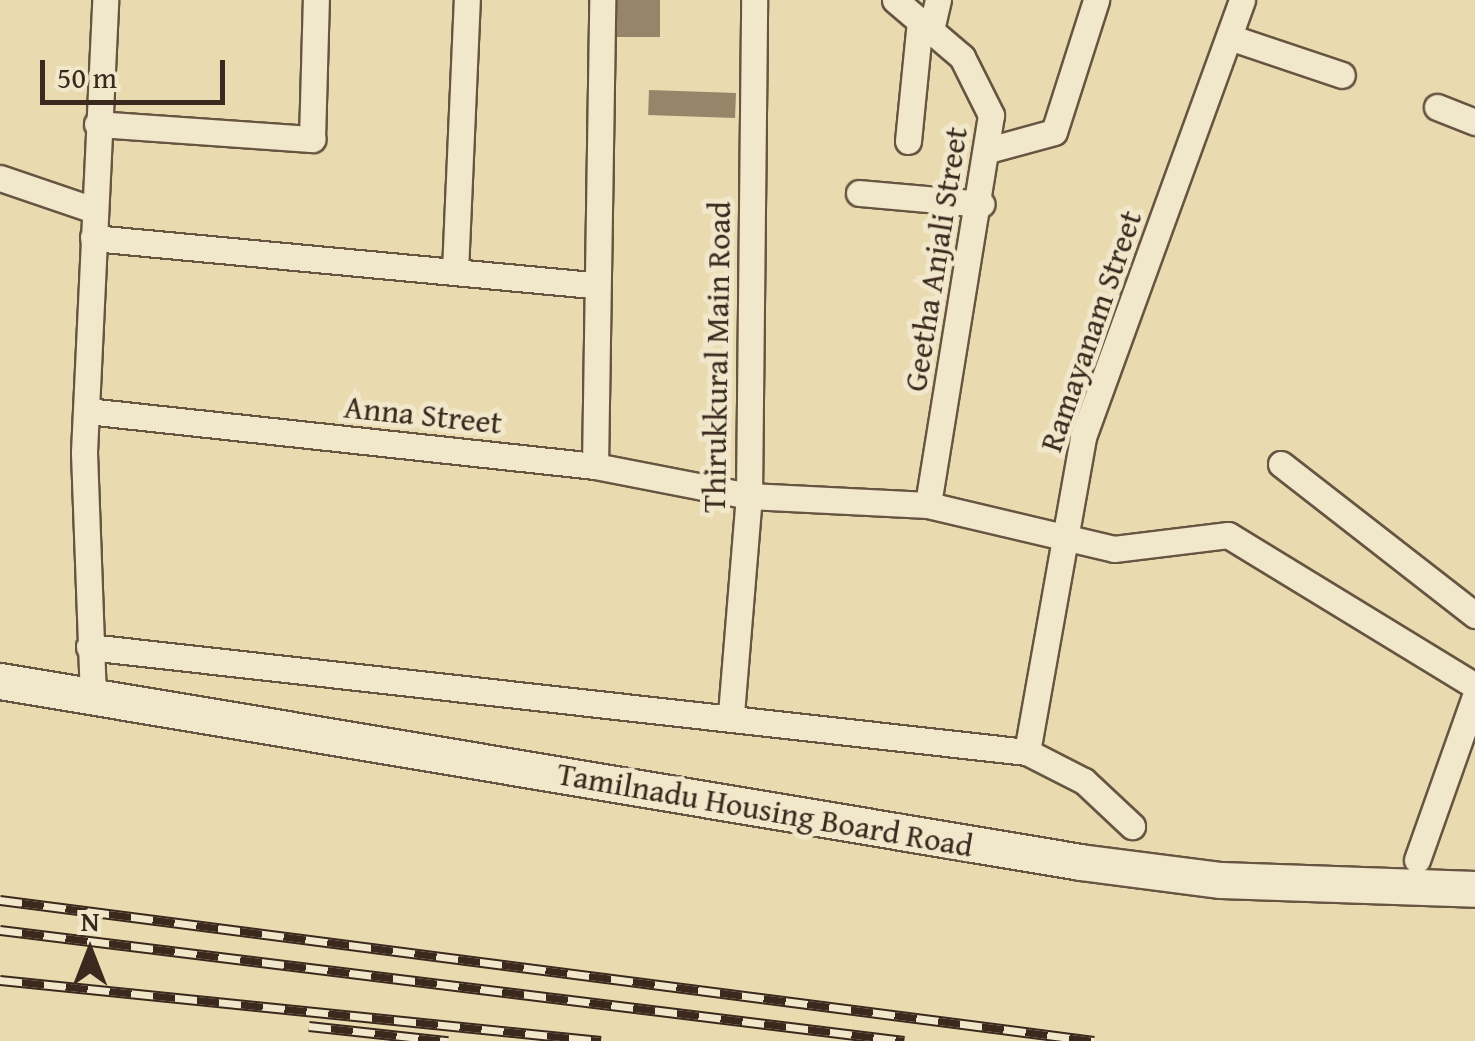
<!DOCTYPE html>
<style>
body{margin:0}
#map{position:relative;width:1475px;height:1041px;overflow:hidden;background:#eadaaf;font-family:"Gentium Book Plus",serif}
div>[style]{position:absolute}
.building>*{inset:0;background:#968569;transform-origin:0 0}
.roads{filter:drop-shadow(2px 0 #675542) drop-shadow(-2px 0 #675542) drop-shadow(0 2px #675542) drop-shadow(0 -2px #675542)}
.street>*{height:25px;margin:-12.5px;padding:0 12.5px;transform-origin:12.5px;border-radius:12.5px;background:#f1e7cb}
.secondary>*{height:35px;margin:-17.5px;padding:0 17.5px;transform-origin:17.5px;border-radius:17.5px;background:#f1e7cb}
.rail>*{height:11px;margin-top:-5.5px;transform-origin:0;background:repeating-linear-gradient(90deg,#f1e7cb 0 22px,#3b291e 0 44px);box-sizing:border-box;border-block:2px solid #3b291e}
span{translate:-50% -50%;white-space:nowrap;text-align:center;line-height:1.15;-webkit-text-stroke:10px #f1e7cb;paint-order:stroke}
.street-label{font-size:32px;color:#3b291e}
.north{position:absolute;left:40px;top:901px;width:100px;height:100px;-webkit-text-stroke:8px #f1e7cb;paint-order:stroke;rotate:0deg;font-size:28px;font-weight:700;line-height:40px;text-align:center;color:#3b291e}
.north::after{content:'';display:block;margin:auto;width:35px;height:45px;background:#3b291e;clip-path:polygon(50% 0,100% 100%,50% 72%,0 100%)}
.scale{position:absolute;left:40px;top:60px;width:185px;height:45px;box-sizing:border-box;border:5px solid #3b291e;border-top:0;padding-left:12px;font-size:30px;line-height:35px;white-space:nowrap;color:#3b291e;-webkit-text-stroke:8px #f1e7cb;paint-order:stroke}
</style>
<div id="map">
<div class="building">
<div style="left:611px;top:0;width:49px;height:37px"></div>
<div style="left:649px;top:90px;width:87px;height:25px;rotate:2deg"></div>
</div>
<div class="roads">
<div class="street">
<div style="left:895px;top:0;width:88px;rotate:40.4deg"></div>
<div style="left:962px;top:57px;width:65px;rotate:63.4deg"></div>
<div style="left:991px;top:115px;width:395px;rotate:99.2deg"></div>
<div style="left:931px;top:30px;width:31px;rotate:-77deg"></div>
<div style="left:1229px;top:37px;width:119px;rotate:18.6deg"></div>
<div style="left:1437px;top:107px;width:41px;rotate:21.5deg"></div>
<div style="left:97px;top:124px;width:216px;rotate:4deg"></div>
<div style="left:312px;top:139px;width:139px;rotate:-88.4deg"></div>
<div style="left:908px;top:141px;width:121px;rotate:-84.3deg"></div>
<div style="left:992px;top:149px;width:64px;rotate:-15.3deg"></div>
<div style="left:1054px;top:132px;width:139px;rotate:-72.3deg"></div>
<div style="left:0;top:178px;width:96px;rotate:18.8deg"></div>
<div style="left:859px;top:193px;width:123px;rotate:5.1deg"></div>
<div style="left:93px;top:238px;width:501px;rotate:5.38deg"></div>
<div style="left:455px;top:271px;width:271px;rotate:-87.5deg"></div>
<div style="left:87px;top:411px;width:511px;rotate:6.18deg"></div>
<div style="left:595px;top:466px;width:157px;rotate:11deg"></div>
<div style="left:749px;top:496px;width:179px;rotate:2.9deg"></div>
<div style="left:928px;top:505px;width:191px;rotate:13.3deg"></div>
<div style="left:1114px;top:549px;width:115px;rotate:-7deg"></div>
<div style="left:1228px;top:535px;width:289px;rotate:31.4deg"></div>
<div style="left:1281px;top:464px;width:246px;rotate:37.9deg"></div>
<div style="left:595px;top:466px;width:466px;rotate:-89.1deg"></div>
<div style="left:89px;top:647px;width:944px;rotate:6.39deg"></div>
<div style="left:1027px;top:752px;width:64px;rotate:27deg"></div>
<div style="left:1084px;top:781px;width:66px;rotate:43.2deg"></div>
<div style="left:93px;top:698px;width:246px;rotate:-92.1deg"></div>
<div style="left:84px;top:452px;width:452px;rotate:-87.3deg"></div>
<div style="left:731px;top:714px;width:219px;rotate:-85.3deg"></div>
<div style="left:749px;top:496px;width:496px;rotate:-89.4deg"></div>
<div style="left:1027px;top:752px;width:320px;rotate:-79.9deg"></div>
<div style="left:1083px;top:437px;width:465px;rotate:-70deg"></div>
<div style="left:1417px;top:860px;width:174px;rotate:-70.5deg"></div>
</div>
<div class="secondary">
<div style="left:0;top:681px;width:1095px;rotate:9.51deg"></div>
<div style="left:1080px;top:862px;width:142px;rotate:7.3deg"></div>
<div style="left:1221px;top:880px;width:254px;rotate:2deg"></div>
</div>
</div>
<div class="rail">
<div style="left:0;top:900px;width:1103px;rotate:7.34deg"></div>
<div style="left:0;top:930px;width:911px;rotate:7deg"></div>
<div style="left:0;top:980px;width:604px;rotate:5.8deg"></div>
<div style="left:309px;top:1026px;width:140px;rotate:6.2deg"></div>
</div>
<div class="street-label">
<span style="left:936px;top:259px;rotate:-81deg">Geetha Anjali Street</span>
<span style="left:1091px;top:331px;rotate:-71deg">Ramayanam Street</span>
<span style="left:717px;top:357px;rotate:-89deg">Thirukkural Main Road</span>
<span style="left:423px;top:415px;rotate:6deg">Anna Street</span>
<span style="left:765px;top:810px;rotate:10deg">Tamilnadu Housing Board Road</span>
</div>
<div class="north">N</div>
<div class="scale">50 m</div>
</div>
